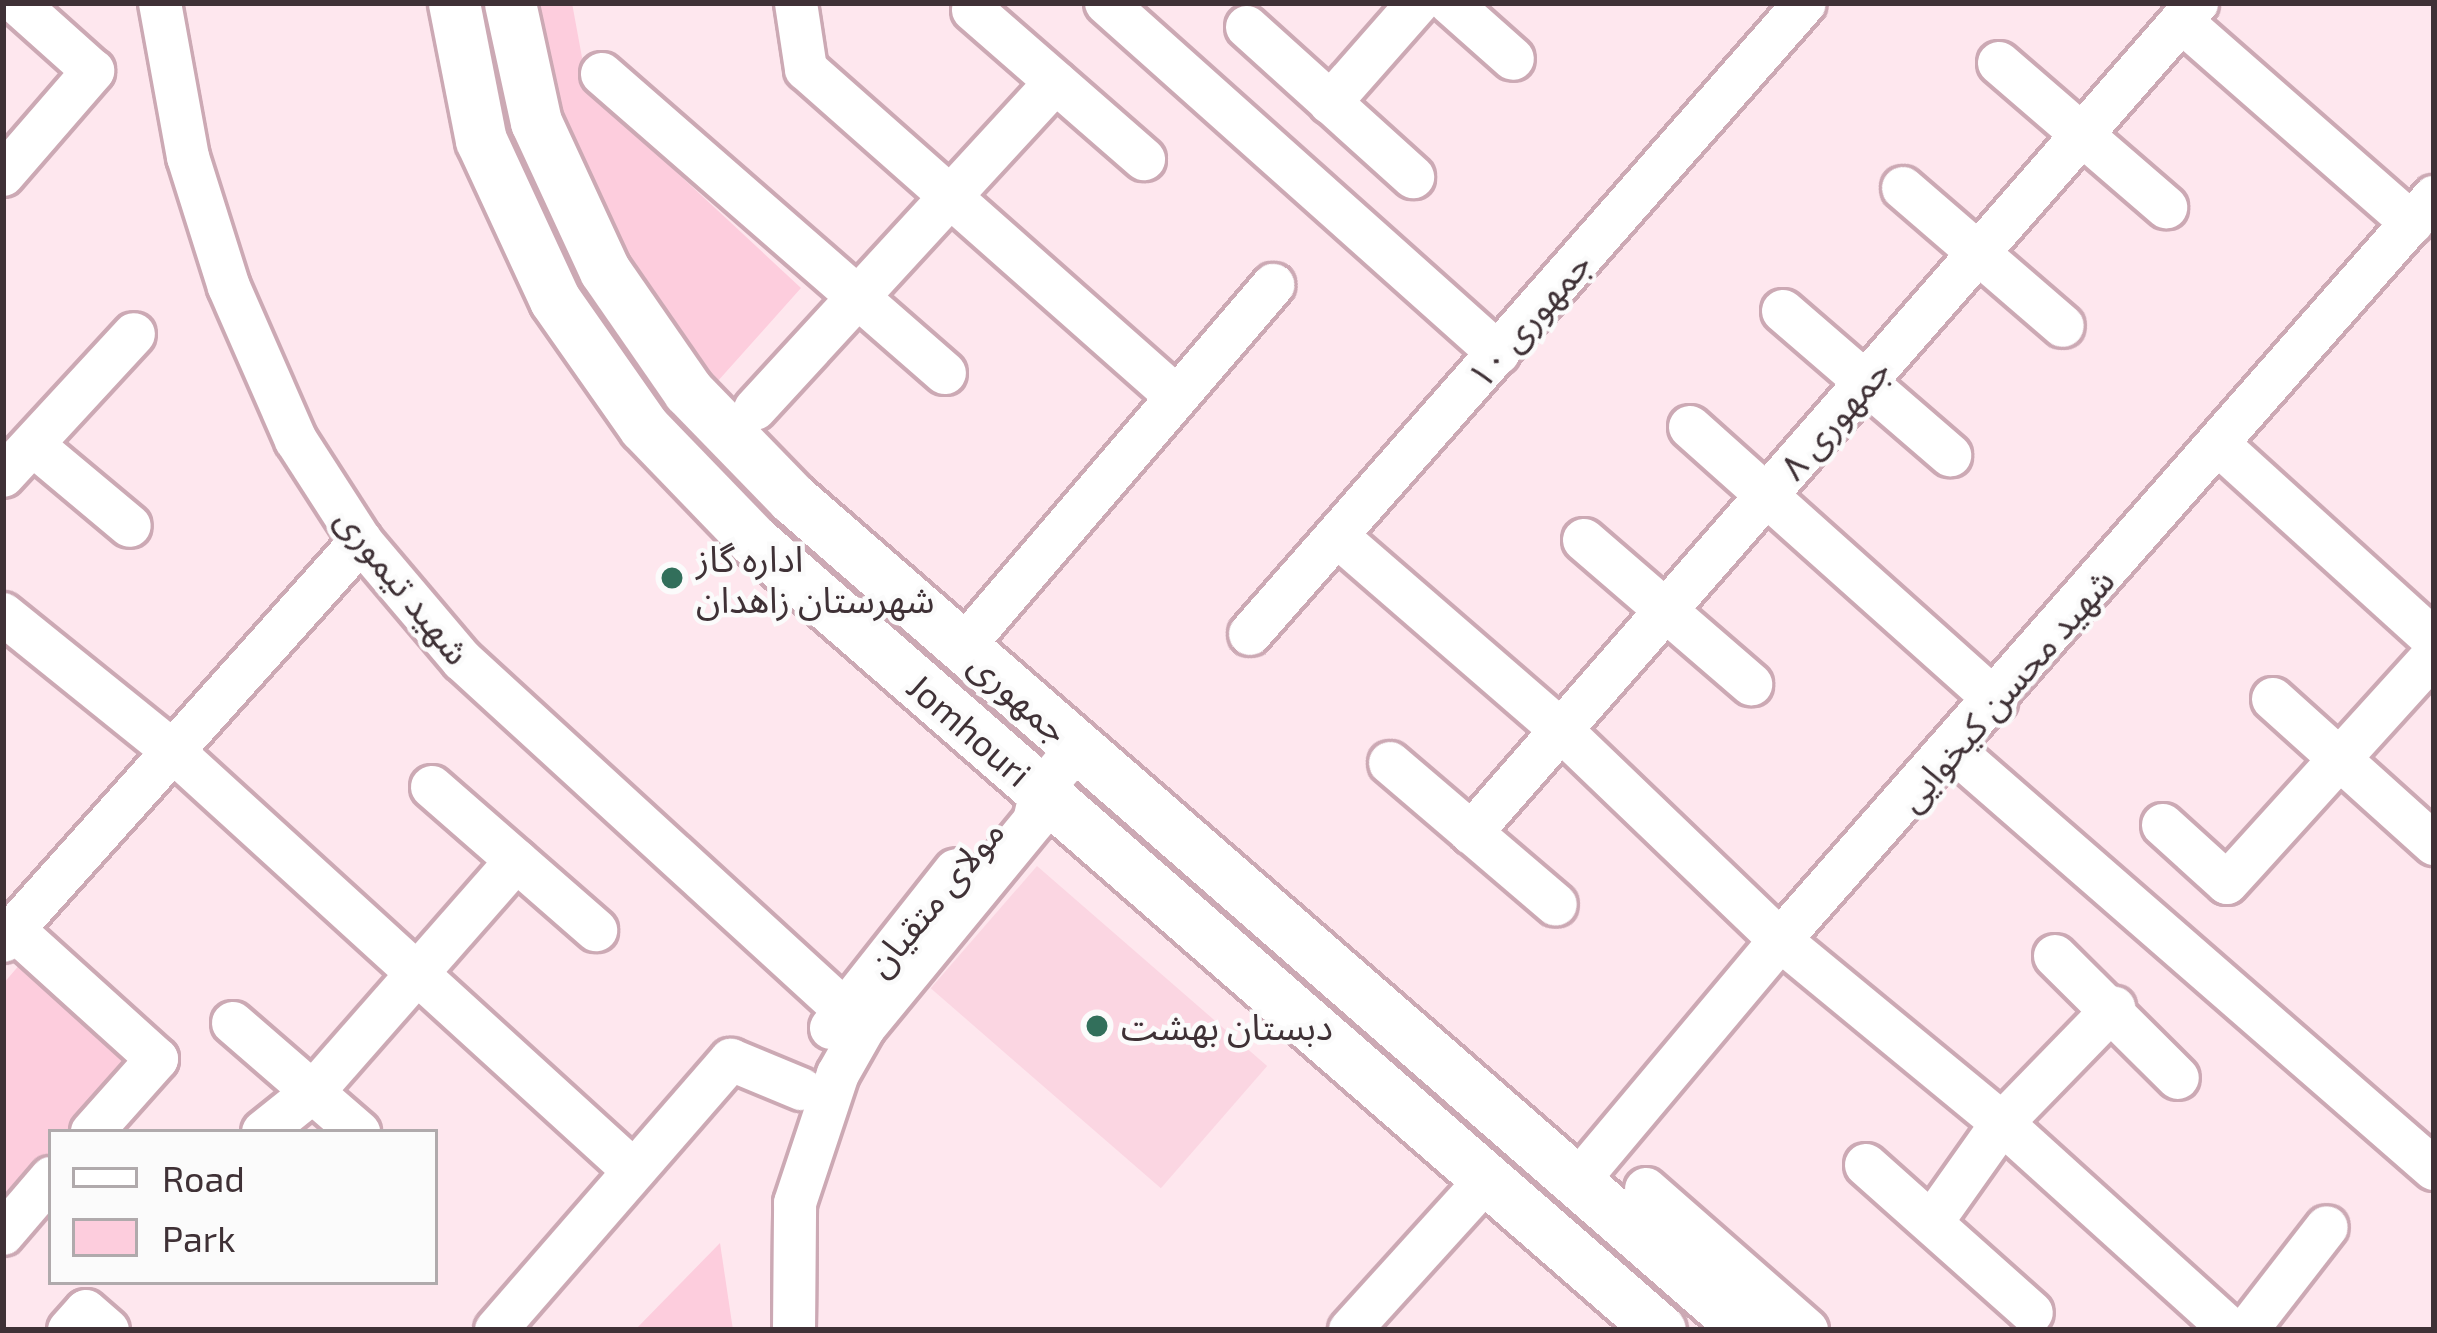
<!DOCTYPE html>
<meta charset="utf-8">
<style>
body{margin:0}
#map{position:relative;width:2437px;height:1333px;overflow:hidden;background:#fee7ee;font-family:"Exo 2","Noto Sans Arabic",sans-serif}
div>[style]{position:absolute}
.built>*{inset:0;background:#fbd6e2;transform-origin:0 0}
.green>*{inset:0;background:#fdcddd}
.roads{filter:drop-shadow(3px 0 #cca9b4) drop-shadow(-3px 0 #cca9b4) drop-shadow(0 3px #cca9b4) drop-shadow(0 -3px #cca9b4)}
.minor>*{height:42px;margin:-21px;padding:0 21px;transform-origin:21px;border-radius:21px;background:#fff}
.major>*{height:51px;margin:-25.5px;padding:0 25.5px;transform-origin:25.5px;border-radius:25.5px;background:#fff}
.dots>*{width:33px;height:33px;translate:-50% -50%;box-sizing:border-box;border:6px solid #fbfbfb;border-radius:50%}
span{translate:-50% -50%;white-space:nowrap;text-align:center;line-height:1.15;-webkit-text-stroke:9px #fbfbfb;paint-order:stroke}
.street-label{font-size:36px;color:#3f3136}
.poi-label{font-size:36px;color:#3f3136}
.left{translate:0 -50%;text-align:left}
.frame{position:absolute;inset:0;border:6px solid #3f3136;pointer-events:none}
.legend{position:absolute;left:48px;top:1129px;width:390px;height:156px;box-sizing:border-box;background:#fbfbfb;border:3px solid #b0aaac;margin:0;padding:15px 21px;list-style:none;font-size:36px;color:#3f3136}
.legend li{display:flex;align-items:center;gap:24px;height:60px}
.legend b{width:60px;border:3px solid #b0aaac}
</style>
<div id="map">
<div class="built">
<div style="left:1037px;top:866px;width:305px;height:162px;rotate:41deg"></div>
</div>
<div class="green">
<div style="clip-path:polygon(530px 3px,572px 3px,588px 90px,801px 288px,717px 382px,634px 271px,589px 182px,564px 132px)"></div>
<div style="clip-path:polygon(21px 963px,134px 1065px,76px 1132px,51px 1132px,51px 1160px,3px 1215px,3px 984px)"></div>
<div style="clip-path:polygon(720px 1243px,733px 1330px,635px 1330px)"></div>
</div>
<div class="roads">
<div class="minor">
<div style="left:160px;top:3px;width:157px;rotate:79.7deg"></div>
<div style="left:188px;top:157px;width:136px;rotate:72.5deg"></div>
<div style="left:229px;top:287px;width:167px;rotate:66.4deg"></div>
<div style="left:296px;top:440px;width:120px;rotate:57.2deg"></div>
<div style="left:361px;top:541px;width:156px;rotate:49.7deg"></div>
<div style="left:462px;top:660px;width:545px;rotate:42.47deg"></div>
<div style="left:796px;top:3px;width:67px;rotate:81.4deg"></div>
<div style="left:806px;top:69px;width:492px;rotate:41.5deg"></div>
<div style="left:1106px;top:3px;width:526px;rotate:41.76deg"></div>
<div style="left:1450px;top:3px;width:84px;rotate:41.6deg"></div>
<div style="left:973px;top:10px;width:227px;rotate:41.1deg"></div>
<div style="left:2181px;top:21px;width:307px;rotate:41.2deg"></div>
<div style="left:1247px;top:27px;width:224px;rotate:42.1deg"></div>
<div style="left:1999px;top:63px;width:221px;rotate:40.8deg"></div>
<div style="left:602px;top:74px;width:455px;rotate:41.1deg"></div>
<div style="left:1330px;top:103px;width:133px;rotate:-48.7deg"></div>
<div style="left:3px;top:175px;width:138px;rotate:-49.1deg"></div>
<div style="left:93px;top:71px;width:102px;rotate:-138.2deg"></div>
<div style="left:1903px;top:188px;width:211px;rotate:40.8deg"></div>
<div style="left:1783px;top:311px;width:221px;rotate:40.8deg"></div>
<div style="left:755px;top:409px;width:444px;rotate:-47.4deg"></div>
<div style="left:1690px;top:427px;width:411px;rotate:41.8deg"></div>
<div style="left:33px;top:445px;width:126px;rotate:39.9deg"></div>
<div style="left:2219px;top:445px;width:290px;rotate:42.2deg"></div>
<div style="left:3px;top:476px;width:193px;rotate:-47.3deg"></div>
<div style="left:1337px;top:536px;width:296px;rotate:40.9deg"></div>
<div style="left:1561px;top:730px;width:303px;rotate:43.8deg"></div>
<div style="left:1780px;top:940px;width:288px;rotate:39.5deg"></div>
<div style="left:2002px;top:1123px;width:309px;rotate:42.1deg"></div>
<div style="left:1584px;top:540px;width:221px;rotate:40.8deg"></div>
<div style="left:3px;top:614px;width:220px;rotate:38.9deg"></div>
<div style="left:174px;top:752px;width:622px;rotate:42.33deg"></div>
<div style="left:1250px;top:634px;width:840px;rotate:-48.67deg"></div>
<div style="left:963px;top:647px;width:477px;rotate:-49.4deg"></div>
<div style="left:2273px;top:699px;width:217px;rotate:42deg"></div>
<div style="left:1953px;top:750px;width:638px;rotate:41.06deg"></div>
<div style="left:1390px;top:763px;width:218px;rotate:40.5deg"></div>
<div style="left:432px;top:787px;width:218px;rotate:41.1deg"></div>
<div style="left:2163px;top:825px;width:86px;rotate:42.2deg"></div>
<div style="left:2227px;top:883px;width:308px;rotate:-47.8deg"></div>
<div style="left:1471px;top:833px;width:1103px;rotate:-48.82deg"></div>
<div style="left:13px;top:929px;width:194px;rotate:42.1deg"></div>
<div style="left:157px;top:1059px;width:98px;rotate:131.7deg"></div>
<div style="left:3px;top:941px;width:537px;rotate:-48.17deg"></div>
<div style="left:2055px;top:956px;width:173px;rotate:44.8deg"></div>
<div style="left:233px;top:1023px;width:167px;rotate:40.9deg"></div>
<div style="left:831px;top:1028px;width:201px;rotate:-51.7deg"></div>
<div style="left:263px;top:1132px;width:64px;rotate:-38.7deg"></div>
<div style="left:313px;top:1092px;width:308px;rotate:-48.7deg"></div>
<div style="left:1866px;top:1165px;width:222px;rotate:41.7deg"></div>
<div style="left:1577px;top:1182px;width:316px;rotate:-50deg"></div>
<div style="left:1780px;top:940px;width:990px;rotate:-48.65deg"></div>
<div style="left:1646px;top:1189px;width:214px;rotate:41.2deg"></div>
<div style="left:1932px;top:1222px;width:121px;rotate:-54.7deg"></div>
<div style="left:2002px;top:1123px;width:161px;rotate:-45.8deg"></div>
<div style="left:3px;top:1234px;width:74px;rotate:-49.4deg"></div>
<div style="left:69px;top:1330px;width:25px;rotate:-48deg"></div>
<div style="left:86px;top:1311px;width:29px;rotate:41deg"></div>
<div style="left:496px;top:1330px;width:358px;rotate:-49deg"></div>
<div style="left:731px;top:1060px;width:76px;rotate:22.5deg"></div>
<div style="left:794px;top:1330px;width:127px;rotate:-89.5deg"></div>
<div style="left:795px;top:1203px;width:136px;rotate:-71.6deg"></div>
<div style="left:838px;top:1074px;width:53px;rotate:-60.5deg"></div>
<div style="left:864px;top:1028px;width:268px;rotate:-50.6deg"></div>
<div style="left:1034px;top:821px;width:31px;rotate:-77deg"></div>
<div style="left:1041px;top:791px;width:57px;rotate:-49.9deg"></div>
<div style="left:1350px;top:1330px;width:204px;rotate:-47.8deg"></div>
<div style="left:2247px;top:1330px;width:130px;rotate:-52.2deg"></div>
</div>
<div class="major">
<div style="left:454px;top:3px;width:140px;rotate:78.9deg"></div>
<div style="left:481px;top:140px;width:176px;rotate:65.2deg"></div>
<div style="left:555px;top:300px;width:155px;rotate:55deg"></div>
<div style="left:644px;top:427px;width:157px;rotate:46deg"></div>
<div style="left:753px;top:540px;width:1203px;rotate:41.06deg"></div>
<div style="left:510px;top:3px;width:122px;rotate:77.7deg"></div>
<div style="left:536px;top:122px;width:164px;rotate:65.2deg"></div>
<div style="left:605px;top:271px;width:146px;rotate:55.3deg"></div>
<div style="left:688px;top:391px;width:149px;rotate:45.8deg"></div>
<div style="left:792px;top:498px;width:1267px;rotate:41.06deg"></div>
</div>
</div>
<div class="dots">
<div style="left:672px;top:578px;background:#326f5b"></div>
<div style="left:1097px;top:1026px;background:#326f5b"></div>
</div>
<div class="street-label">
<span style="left:1528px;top:319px;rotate:-49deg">جمهوری ۱۰</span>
<span style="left:1834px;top:418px;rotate:-49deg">جمهوری ۸</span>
<span style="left:404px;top:585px;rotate:51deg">شهید تیموری</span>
<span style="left:2005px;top:689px;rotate:-49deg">شهید محسن کیخوایی</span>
<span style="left:1020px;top:696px;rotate:41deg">جمهوری</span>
<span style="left:970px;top:729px;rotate:41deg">Jomhouri</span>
<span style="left:934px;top:897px;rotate:-50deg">مولای متقیان</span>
</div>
<div class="poi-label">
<span class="left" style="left:696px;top:578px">اداره گاز<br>شهرستان زاهدان</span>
<span class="left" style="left:1121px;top:1026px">دبستان بهشت</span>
</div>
<div class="frame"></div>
<ul class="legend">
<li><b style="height:15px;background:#fff"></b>Road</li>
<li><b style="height:33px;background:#fdcddd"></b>Park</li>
</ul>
</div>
